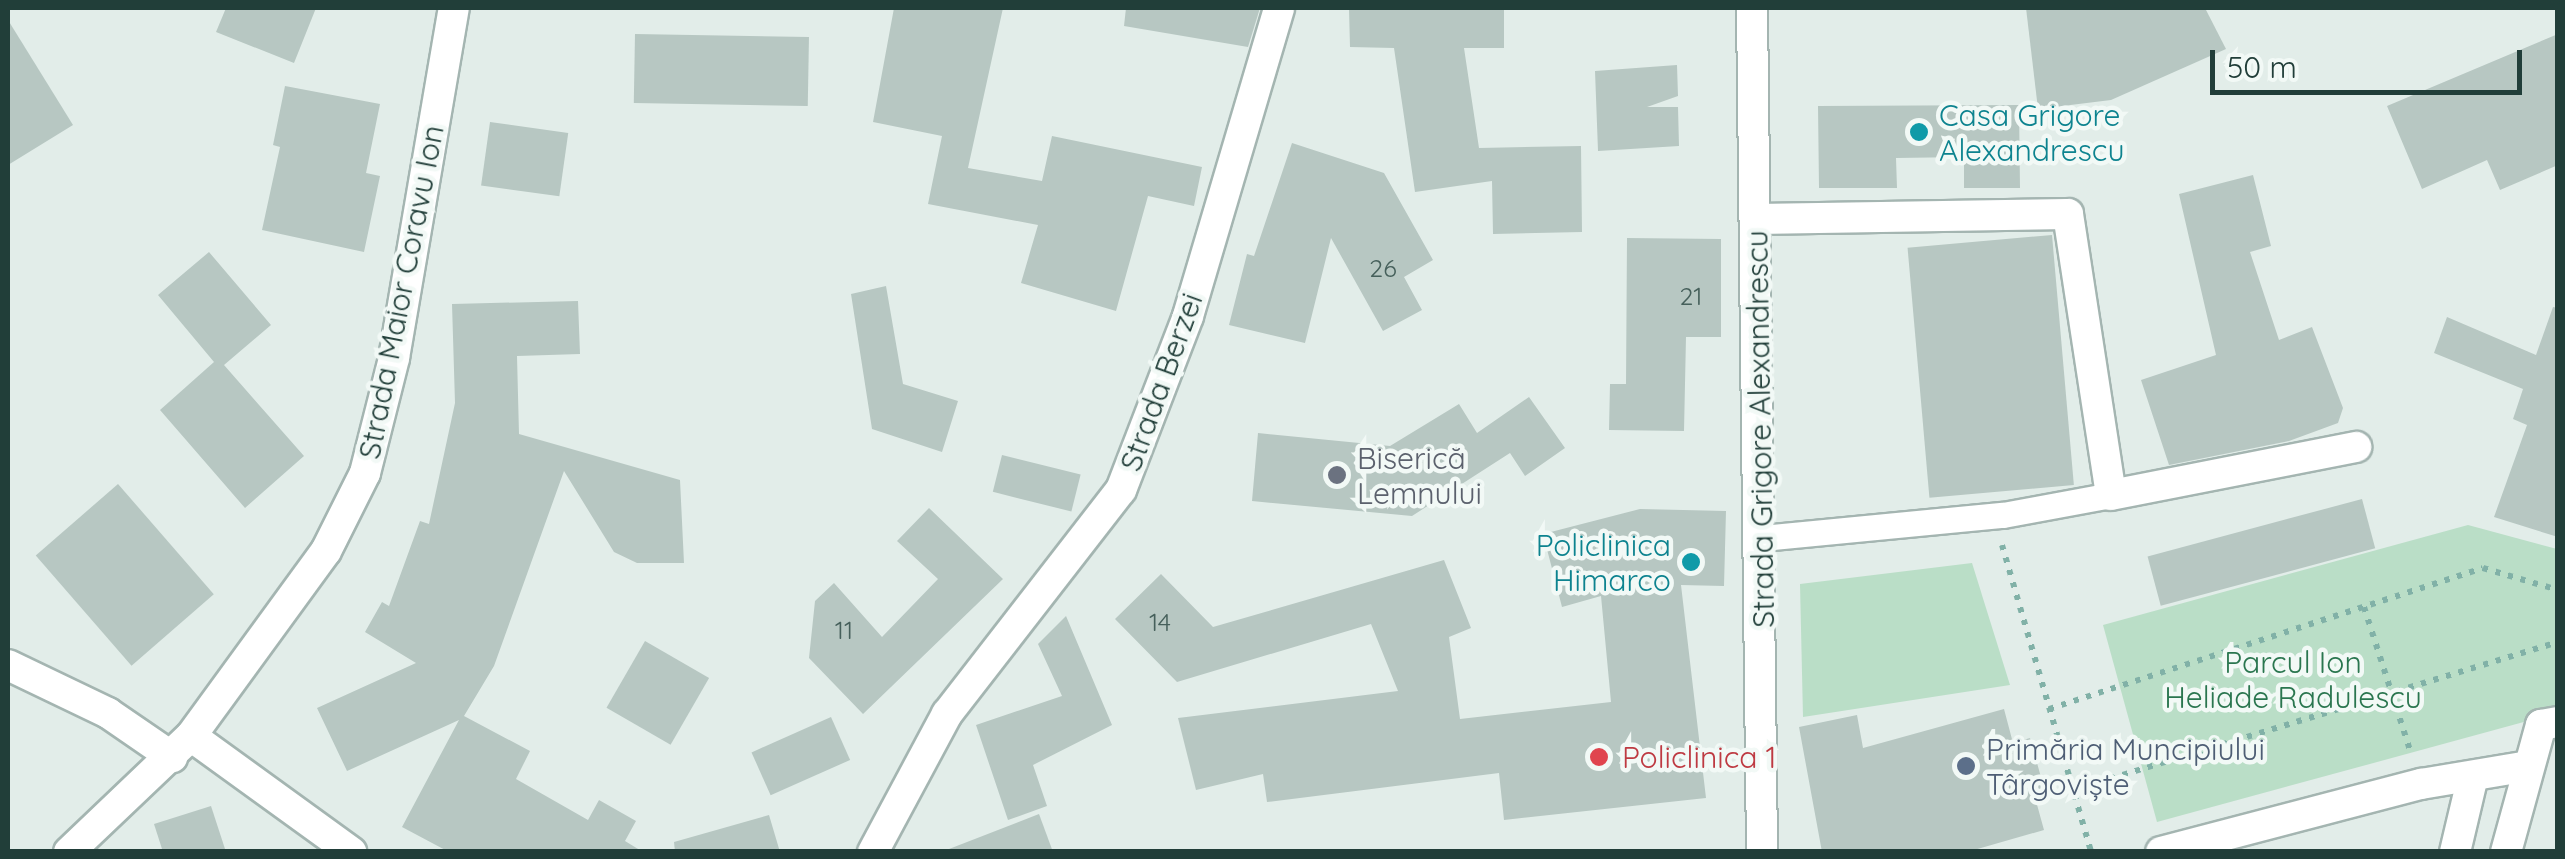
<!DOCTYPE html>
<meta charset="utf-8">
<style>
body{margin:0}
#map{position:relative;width:2565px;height:859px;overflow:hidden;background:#e2ede9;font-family:Quicksand,sans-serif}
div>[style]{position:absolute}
.green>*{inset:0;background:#badec7}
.building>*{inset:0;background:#b7c7c2;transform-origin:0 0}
.path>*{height:6px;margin-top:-3px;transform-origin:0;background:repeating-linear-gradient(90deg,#81b1a7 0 5px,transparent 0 13px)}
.roads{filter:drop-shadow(2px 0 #a4b5b1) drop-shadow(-2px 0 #a4b5b1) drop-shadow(0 2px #a4b5b1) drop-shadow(0 -2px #a4b5b1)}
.lane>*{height:25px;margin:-12.5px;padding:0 12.5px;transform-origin:12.5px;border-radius:12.5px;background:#fff}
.street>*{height:30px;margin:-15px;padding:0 15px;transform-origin:15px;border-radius:15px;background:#fff}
.secondary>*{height:30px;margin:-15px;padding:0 15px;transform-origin:15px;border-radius:15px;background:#fff}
.dots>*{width:28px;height:28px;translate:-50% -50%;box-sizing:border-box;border:5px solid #f2f9f6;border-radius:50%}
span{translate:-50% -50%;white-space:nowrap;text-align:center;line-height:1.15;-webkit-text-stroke:9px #f2f9f6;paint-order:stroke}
.number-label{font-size:25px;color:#46605b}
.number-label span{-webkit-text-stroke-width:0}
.culture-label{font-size:30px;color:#0d838f}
.left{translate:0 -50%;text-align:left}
.right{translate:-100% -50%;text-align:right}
.street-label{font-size:30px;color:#213e39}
.worship-label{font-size:30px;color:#5b616d}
.park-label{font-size:30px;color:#2a764f}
.service-label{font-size:30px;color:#4e5e75}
.health-label{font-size:30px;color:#be3a42}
.frame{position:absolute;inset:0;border:10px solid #213e39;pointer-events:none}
.scale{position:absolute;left:2210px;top:50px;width:312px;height:45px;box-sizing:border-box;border:5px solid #213e39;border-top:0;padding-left:12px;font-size:30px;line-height:35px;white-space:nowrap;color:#213e39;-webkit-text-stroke:8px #f2f9f6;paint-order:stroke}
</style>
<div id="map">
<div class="green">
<div style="clip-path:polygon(2468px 525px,2557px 549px,2557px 713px,2157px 822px,2103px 625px)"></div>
<div style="clip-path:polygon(1972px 563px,2010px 685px,1803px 717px,1800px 584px)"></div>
</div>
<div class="building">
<div style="clip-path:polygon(226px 8px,316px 8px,294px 63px,216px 32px)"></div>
<div style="clip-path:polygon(894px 8px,1003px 8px,968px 168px,1042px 181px,1052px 136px,1202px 167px,1194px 206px,1148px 196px,1116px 311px,1021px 283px,1038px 225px,928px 204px,942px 136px,873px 122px)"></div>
<div style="clip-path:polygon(1126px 8px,1260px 8px,1248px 47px,1124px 26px)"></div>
<div style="clip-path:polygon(1349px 8px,1504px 8px,1504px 48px,1464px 48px,1479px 148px,1581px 146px,1582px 232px,1493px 234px,1492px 181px,1415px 192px,1394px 48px,1350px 47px)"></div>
<div style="clip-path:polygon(2026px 8px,2205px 8px,2226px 49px,2111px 100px,2038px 109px)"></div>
<div style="clip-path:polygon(8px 20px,73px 125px,8px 165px)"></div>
<div style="left:635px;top:34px;width:174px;height:69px;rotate:1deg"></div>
<div style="clip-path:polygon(2558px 34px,2558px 165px,2500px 190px,2487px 160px,2422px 189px,2387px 106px)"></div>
<div style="clip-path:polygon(1677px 65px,1678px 96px,1647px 107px,1678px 107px,1679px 146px,1598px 151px,1595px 71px)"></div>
<div style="clip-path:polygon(285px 86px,380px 104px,366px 173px,380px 176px,364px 252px,262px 230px,280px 147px,273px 145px)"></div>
<div style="clip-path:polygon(2019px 105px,2020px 188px,1964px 188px,1964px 157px,1896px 158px,1897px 188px,1819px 188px,1818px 106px)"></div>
<div style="left:490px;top:122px;width:79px;height:64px;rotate:8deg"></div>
<div style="clip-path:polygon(1292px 143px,1384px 173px,1433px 260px,1404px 277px,1422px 310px,1383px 331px,1331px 238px,1305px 343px,1229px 325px,1247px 254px,1254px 256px)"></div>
<div style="clip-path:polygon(2253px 175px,2271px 246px,2250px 252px,2279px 340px,2312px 327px,2343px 408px,2338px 423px,2289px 441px,2169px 465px,2141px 380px,2216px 355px,2179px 194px)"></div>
<div style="left:2052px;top:235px;width:251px;height:145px;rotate:85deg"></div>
<div style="clip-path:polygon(1627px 238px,1721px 239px,1721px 337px,1686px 337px,1684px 431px,1609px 430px,1610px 384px,1626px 384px)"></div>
<div style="clip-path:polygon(209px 252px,271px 325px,224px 365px,304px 456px,245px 508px,160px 410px,214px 362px,158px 295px)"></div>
<div style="clip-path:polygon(886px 286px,903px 384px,958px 401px,942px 452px,872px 429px,851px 294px)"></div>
<div style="clip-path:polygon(578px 301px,580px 354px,517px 356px,519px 434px,680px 480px,684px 563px,637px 563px,614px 552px,564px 471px,494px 666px,464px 716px,530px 751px,516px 779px,588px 820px,599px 800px,636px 821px,625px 841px,643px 852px,449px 852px,402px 827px,459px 720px,347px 771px,317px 708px,416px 663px,365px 632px,382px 602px,389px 606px,420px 521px,429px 524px,455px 403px,452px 304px)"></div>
<div style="clip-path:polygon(2553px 307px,2558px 308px,2558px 537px,2494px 517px,2527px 425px,2513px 419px,2523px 389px,2434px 353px,2447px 317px,2536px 355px)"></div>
<div style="clip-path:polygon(1529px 397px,1565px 448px,1525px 476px,1510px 453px,1412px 516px,1252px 501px,1258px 433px,1390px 446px,1459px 404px,1477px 433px)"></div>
<div style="left:1002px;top:455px;width:81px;height:38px;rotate:14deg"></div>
<div style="left:118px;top:484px;width:146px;height:109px;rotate:49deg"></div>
<div style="left:2362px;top:499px;width:51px;height:222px;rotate:75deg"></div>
<div style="clip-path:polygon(929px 508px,1003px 579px,863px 714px,809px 658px,815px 601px,834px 583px,882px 637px,938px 579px,897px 541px)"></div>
<div style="clip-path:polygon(1640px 509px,1726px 511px,1724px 586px,1681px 585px,1706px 798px,1504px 820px,1499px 773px,1267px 802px,1263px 774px,1196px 790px,1178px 718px,1398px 691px,1371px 624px,1177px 682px,1115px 619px,1161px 574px,1213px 627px,1444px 560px,1471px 628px,1449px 637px,1460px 719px,1611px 702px,1601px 596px,1562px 607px,1543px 534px)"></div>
<div style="clip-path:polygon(1066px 616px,1112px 725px,1033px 765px,1047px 806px,1008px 820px,976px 725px,1062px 696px,1038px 644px)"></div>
<div style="left:645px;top:641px;width:74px;height:77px;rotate:30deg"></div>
<div style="clip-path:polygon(2004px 709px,2013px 743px,2030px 738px,2046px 795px,2036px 801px,2044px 830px,1967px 852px,1822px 852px,1799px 727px,1857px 715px,1863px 748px)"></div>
<div style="left:831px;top:717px;width:47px;height:87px;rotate:66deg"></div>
<div style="clip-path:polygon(211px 806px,226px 852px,163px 852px,154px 824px)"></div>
<div style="clip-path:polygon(1039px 814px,1053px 852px,950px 852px,949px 849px)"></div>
<div style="clip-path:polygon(769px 815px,780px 852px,675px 852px,674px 842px)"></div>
</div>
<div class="path">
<div style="left:2002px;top:545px;width:320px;rotate:73.8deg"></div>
<div style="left:2364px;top:607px;width:153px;rotate:72.2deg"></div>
<div style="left:2049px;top:709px;width:456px;rotate:-18deg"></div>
<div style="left:2483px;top:568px;width:78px;rotate:16.3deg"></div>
<div style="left:2073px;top:790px;width:507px;rotate:-16.97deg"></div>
</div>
<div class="roads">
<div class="lane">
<div style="left:1762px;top:538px;width:242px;rotate:-5.5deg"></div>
<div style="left:2003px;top:515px;width:110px;rotate:-10.5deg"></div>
</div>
<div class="street">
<div style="left:1756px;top:219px;width:312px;rotate:-0.9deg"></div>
<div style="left:2068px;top:214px;width:284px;rotate:81.3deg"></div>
<div style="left:2111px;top:495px;width:250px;rotate:-11.1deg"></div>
<div style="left:8px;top:665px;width:111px;rotate:25.6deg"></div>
<div style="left:108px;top:713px;width:78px;rotate:34.5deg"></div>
<div style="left:191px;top:736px;width:198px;rotate:35.9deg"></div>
<div style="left:69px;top:852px;width:168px;rotate:-43.6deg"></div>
<div style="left:191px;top:736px;width:229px;rotate:-53.9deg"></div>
<div style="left:326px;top:551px;width:87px;rotate:-63.4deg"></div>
<div style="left:365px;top:473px;width:119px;rotate:-75.8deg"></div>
<div style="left:394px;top:358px;width:355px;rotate:-80.3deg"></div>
<div style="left:2161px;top:852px;width:269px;rotate:-14.7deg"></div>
<div style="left:2421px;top:784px;width:109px;rotate:-9.5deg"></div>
<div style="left:2455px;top:852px;width:78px;rotate:-76.7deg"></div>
<div style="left:2506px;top:852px;width:132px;rotate:-74.6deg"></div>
<div style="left:2541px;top:725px;width:17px;rotate:-10deg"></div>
</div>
<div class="secondary">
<div style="left:1752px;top:8px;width:844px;rotate:89.32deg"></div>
<div style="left:873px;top:852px;width:157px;rotate:-61.8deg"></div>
<div style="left:947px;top:714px;width:284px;rotate:-52.2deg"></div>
<div style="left:1121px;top:490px;width:186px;rotate:-68.9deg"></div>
<div style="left:1188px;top:316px;width:321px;rotate:-73.5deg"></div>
</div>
</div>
<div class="dots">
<div style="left:1919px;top:132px;background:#0f9aa8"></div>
<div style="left:1337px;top:475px;background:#6b7280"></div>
<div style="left:1691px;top:562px;background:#0f9aa8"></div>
<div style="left:1599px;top:757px;background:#e0444e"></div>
<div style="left:1966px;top:766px;background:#5c6f8a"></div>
</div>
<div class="number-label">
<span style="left:1383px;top:268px">26</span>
<span style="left:1691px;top:296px">21</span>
<span style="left:1160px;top:622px">14</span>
<span style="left:844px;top:630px">11</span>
</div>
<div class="culture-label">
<span class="left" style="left:1939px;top:132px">Casa Grigore<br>Alexandrescu</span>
<span class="right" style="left:1671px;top:562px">Policlinica<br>Himarco</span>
</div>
<div class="street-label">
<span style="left:401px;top:292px;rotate:-79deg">Strada Maior Coravu Ion</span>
<span style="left:1161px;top:382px;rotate:-70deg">Strada Berzei</span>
<span style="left:1760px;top:429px;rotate:-91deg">Strada Grigore Alexandrescu</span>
</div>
<div class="worship-label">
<span class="left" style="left:1357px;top:475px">Biserică<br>Lemnului</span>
</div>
<div class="park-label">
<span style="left:2293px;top:679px">Parcul Ion<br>Heliade Radulescu</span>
</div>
<div class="service-label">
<span class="left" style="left:1986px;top:766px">Primăria Muncipiului<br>Târgoviște</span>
</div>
<div class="health-label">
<span class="left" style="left:1622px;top:757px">Policlinica 1</span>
</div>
<div class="frame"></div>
<div class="scale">50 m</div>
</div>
